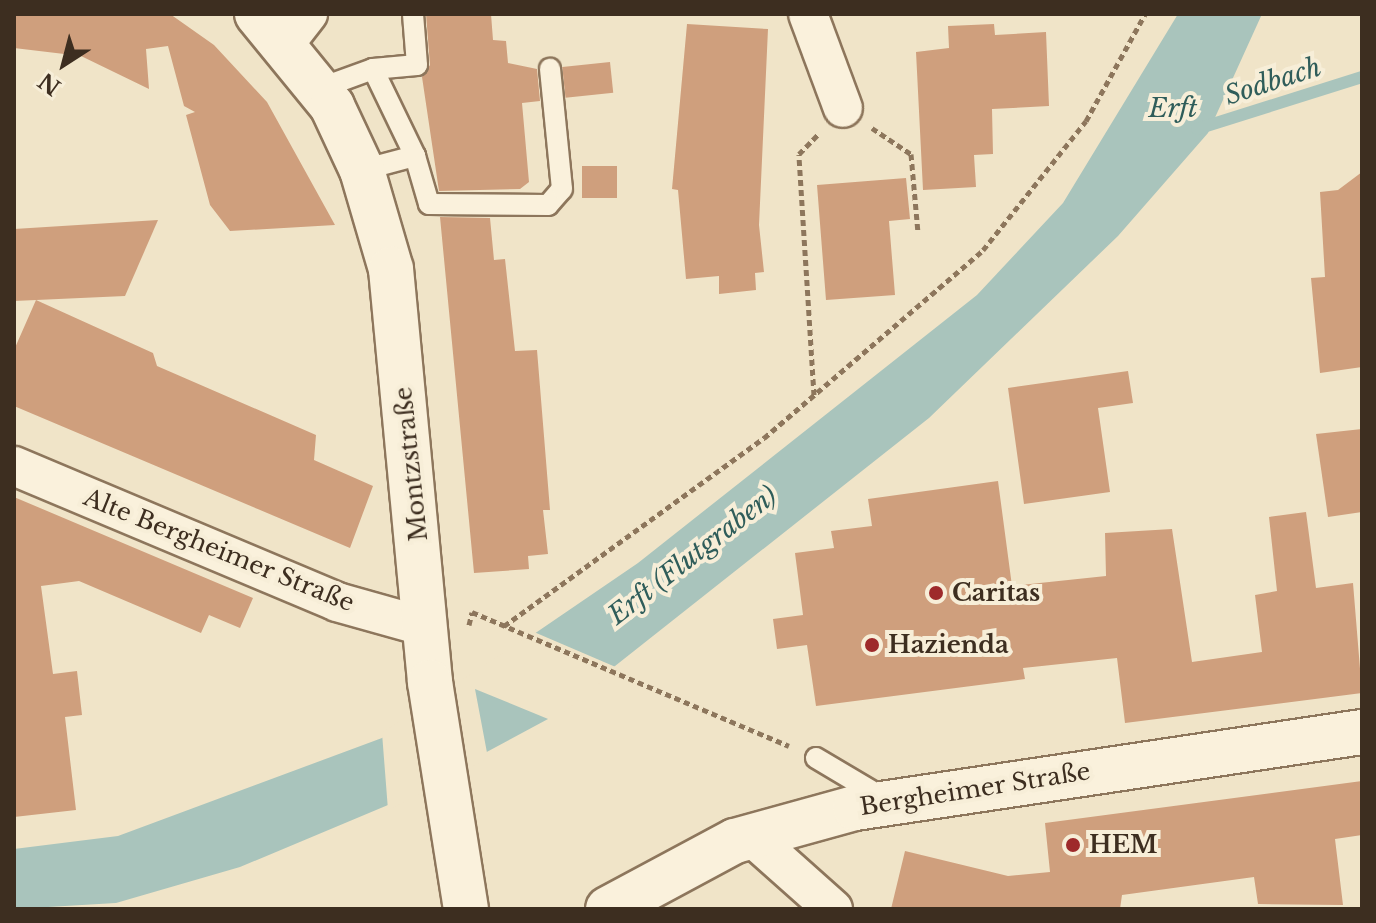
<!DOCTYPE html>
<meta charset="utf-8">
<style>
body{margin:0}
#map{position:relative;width:1376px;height:923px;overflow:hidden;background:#f0e4c8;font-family:"Libre Baskerville",serif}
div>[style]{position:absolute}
.water>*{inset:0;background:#a9c4bc}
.pier>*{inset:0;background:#f0e4c8}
.stream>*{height:12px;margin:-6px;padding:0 6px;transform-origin:6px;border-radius:6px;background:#a9c4bc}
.building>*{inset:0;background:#cf9f7d;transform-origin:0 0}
.path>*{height:5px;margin-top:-2.5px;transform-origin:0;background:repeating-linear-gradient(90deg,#8d765c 0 6px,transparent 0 10px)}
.roads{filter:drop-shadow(2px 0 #8d765c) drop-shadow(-2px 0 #8d765c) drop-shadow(0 2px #8d765c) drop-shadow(0 -2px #8d765c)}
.lane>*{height:20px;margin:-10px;padding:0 10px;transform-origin:10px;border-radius:10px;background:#faf1dc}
.street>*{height:38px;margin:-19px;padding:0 19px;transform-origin:19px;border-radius:19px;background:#faf1dc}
.secondary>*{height:44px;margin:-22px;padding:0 22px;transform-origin:22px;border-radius:22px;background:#faf1dc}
.dots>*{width:22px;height:22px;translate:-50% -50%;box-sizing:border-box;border:4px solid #f7eed8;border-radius:50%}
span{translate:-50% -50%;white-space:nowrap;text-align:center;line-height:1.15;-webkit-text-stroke:8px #f7eed8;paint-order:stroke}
.street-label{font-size:24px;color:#3d2e20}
.poi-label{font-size:24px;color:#3d2e20;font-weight:700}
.left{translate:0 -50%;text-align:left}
.water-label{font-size:26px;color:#2f5d5a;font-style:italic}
.frame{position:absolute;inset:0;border:16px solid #3d2e20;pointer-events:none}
.north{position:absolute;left:24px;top:24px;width:80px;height:80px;-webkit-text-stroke:6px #f7eed8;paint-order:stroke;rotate:216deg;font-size:22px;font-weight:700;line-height:32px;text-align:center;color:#3d2e20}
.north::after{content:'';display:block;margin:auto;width:28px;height:36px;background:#3d2e20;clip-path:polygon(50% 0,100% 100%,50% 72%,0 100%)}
</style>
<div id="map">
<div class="water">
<div style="clip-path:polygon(1178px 14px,1262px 14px,1208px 133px,1118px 236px,929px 418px,548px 719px,388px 805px,240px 867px,116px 903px,14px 909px,14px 849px,118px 836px,382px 738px,638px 563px,977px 295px,1063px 203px)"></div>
</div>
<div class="pier">
<div style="clip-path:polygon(534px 632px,618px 668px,553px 721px,475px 689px,488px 758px,388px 810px,382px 733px)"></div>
</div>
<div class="stream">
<div style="left:1197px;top:129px;width:173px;rotate:-17.5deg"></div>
</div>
<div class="building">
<div style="clip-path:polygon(14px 14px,170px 14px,214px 45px,267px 102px,335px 225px,230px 231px,210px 205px,186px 115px,195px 112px,184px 106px,168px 46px,146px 49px,149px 89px,81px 56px,14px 48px)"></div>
<div style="clip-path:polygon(426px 14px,491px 14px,493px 40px,506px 41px,508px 63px,537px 69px,540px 101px,522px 103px,529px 182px,520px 189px,439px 191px,422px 77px,430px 65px)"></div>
<div style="clip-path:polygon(687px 24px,768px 29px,759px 225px,764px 272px,755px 273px,756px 290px,719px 294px,719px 276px,686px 279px,678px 190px,672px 189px)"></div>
<div style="clip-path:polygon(994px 24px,995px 35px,1046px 32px,1049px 106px,992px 109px,993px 154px,974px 155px,976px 187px,923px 190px,916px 52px,949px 48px,948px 26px)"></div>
<div style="left:610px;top:62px;width:31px;height:48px;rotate:84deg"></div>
<div style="left:582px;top:166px;width:35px;height:32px"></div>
<div style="clip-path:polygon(1362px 172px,1362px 367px,1320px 373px,1311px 278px,1325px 277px,1320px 192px,1338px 190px)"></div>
<div style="clip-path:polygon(906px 178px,910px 219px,889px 221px,895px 295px,826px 300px,817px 185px)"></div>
<div style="clip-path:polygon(440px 217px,490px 218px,494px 260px,505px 259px,515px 351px,537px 350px,550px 510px,543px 510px,548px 554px,528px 556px,529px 569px,474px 573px)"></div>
<div style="clip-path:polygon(158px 220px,125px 296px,14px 301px,14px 229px)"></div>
<div style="clip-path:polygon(36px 300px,153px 353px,157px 366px,316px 435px,314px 460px,373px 486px,350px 548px,14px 406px,14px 350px)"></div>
<div style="clip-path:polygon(1128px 371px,1133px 403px,1098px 408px,1110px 492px,1024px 504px,1008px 388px)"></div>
<div style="clip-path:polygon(1362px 429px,1362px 512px,1328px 517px,1316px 434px)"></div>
<div style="clip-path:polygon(998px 481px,1012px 586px,1106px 576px,1105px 533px,1172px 529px,1192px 662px,1262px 652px,1255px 595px,1277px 591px,1269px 517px,1306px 512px,1316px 588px,1353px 583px,1362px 693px,1125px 723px,1117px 658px,1023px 668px,1025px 679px,816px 706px,807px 645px,777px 649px,773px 619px,803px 615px,795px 553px,834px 548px,831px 531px,872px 526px,868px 499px)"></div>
<div style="clip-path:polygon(14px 497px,253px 598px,240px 628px,209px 615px,201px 633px,79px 581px,41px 586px,53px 674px,77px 671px,82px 715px,65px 717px,76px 810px,14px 817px)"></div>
<div style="clip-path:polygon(1362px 781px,1362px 835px,1335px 839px,1343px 905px,1258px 904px,1254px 877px,1122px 895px,1120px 909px,891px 909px,905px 851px,1008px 876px,1050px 872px,1045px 823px)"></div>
</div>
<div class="path">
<div style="left:872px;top:128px;width:47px;rotate:33.7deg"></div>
<div style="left:911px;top:154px;width:78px;rotate:84.9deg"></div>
<div style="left:814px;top:395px;width:241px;rotate:-93.6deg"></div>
<div style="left:799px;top:154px;width:29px;rotate:-46deg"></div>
<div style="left:469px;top:625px;width:13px;rotate:-77deg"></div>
<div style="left:472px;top:612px;width:344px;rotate:22.9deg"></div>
<div style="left:504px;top:626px;width:321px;rotate:-35.9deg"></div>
<div style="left:764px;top:438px;width:289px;rotate:-40.6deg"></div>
<div style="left:983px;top:250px;width:165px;rotate:-51.4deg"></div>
<div style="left:1086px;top:121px;width:122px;rotate:-61.1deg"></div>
</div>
<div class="roads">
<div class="lane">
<div style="left:373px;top:69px;width:97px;rotate:64.2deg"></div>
<div style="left:321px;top:88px;width:55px;rotate:-20.1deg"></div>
<div style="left:373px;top:69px;width:44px;rotate:-5.2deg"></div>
<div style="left:417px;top:65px;width:51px;rotate:-94.5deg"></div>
<div style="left:362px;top:170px;width:55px;rotate:-14.8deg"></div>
<div style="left:415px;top:156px;width:50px;rotate:73.7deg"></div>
<div style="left:429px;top:204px;width:119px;rotate:0.5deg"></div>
<div style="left:548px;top:205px;width:21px;rotate:-49deg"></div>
<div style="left:562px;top:189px;width:121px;rotate:-95.7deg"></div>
<div style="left:816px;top:758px;width:80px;rotate:30.7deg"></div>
</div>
<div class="street">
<div style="left:808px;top:14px;width:100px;rotate:69.6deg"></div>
<div style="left:286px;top:42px;width:36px;rotate:-52deg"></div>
<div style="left:14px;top:466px;width:350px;rotate:22.8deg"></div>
<div style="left:337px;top:602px;width:92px;rotate:15.7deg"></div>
<div style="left:751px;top:836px;width:110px;rotate:41.7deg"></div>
</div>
<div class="secondary">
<div style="left:257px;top:14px;width:119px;rotate:50.8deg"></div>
<div style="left:332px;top:106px;width:71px;rotate:64.9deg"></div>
<div style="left:362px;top:170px;width:103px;rotate:73.7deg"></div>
<div style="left:391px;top:269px;width:415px;rotate:84.6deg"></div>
<div style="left:430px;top:682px;width:230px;rotate:81deg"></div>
<div style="left:608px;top:909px;width:144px;rotate:-28.2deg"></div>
<div style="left:735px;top:841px;width:124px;rotate:-15.4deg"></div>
<div style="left:855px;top:808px;width:513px;rotate:-8.53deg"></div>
</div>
</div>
<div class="dots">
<div style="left:936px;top:593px;background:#9e2a2b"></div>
<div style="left:872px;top:645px;background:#9e2a2b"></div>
<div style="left:1073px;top:845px;background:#9e2a2b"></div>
</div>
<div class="street-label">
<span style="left:411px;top:464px;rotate:-96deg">Montzstraße</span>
<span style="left:219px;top:550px;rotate:22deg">Alte Bergheimer Straße</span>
<span style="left:975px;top:789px;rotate:-9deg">Bergheimer Straße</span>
</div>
<div class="poi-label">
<span class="left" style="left:952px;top:593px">Caritas</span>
<span class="left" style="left:888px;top:645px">Hazienda</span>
<span class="left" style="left:1089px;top:845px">HEM</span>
</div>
<div class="water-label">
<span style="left:1273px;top:82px;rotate:-18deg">Sodbach</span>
<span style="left:1173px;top:109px">Erft</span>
<span style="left:693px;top:556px;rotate:-38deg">Erft (Flutgraben)</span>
</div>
<div class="frame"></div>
<div class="north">N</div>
</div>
